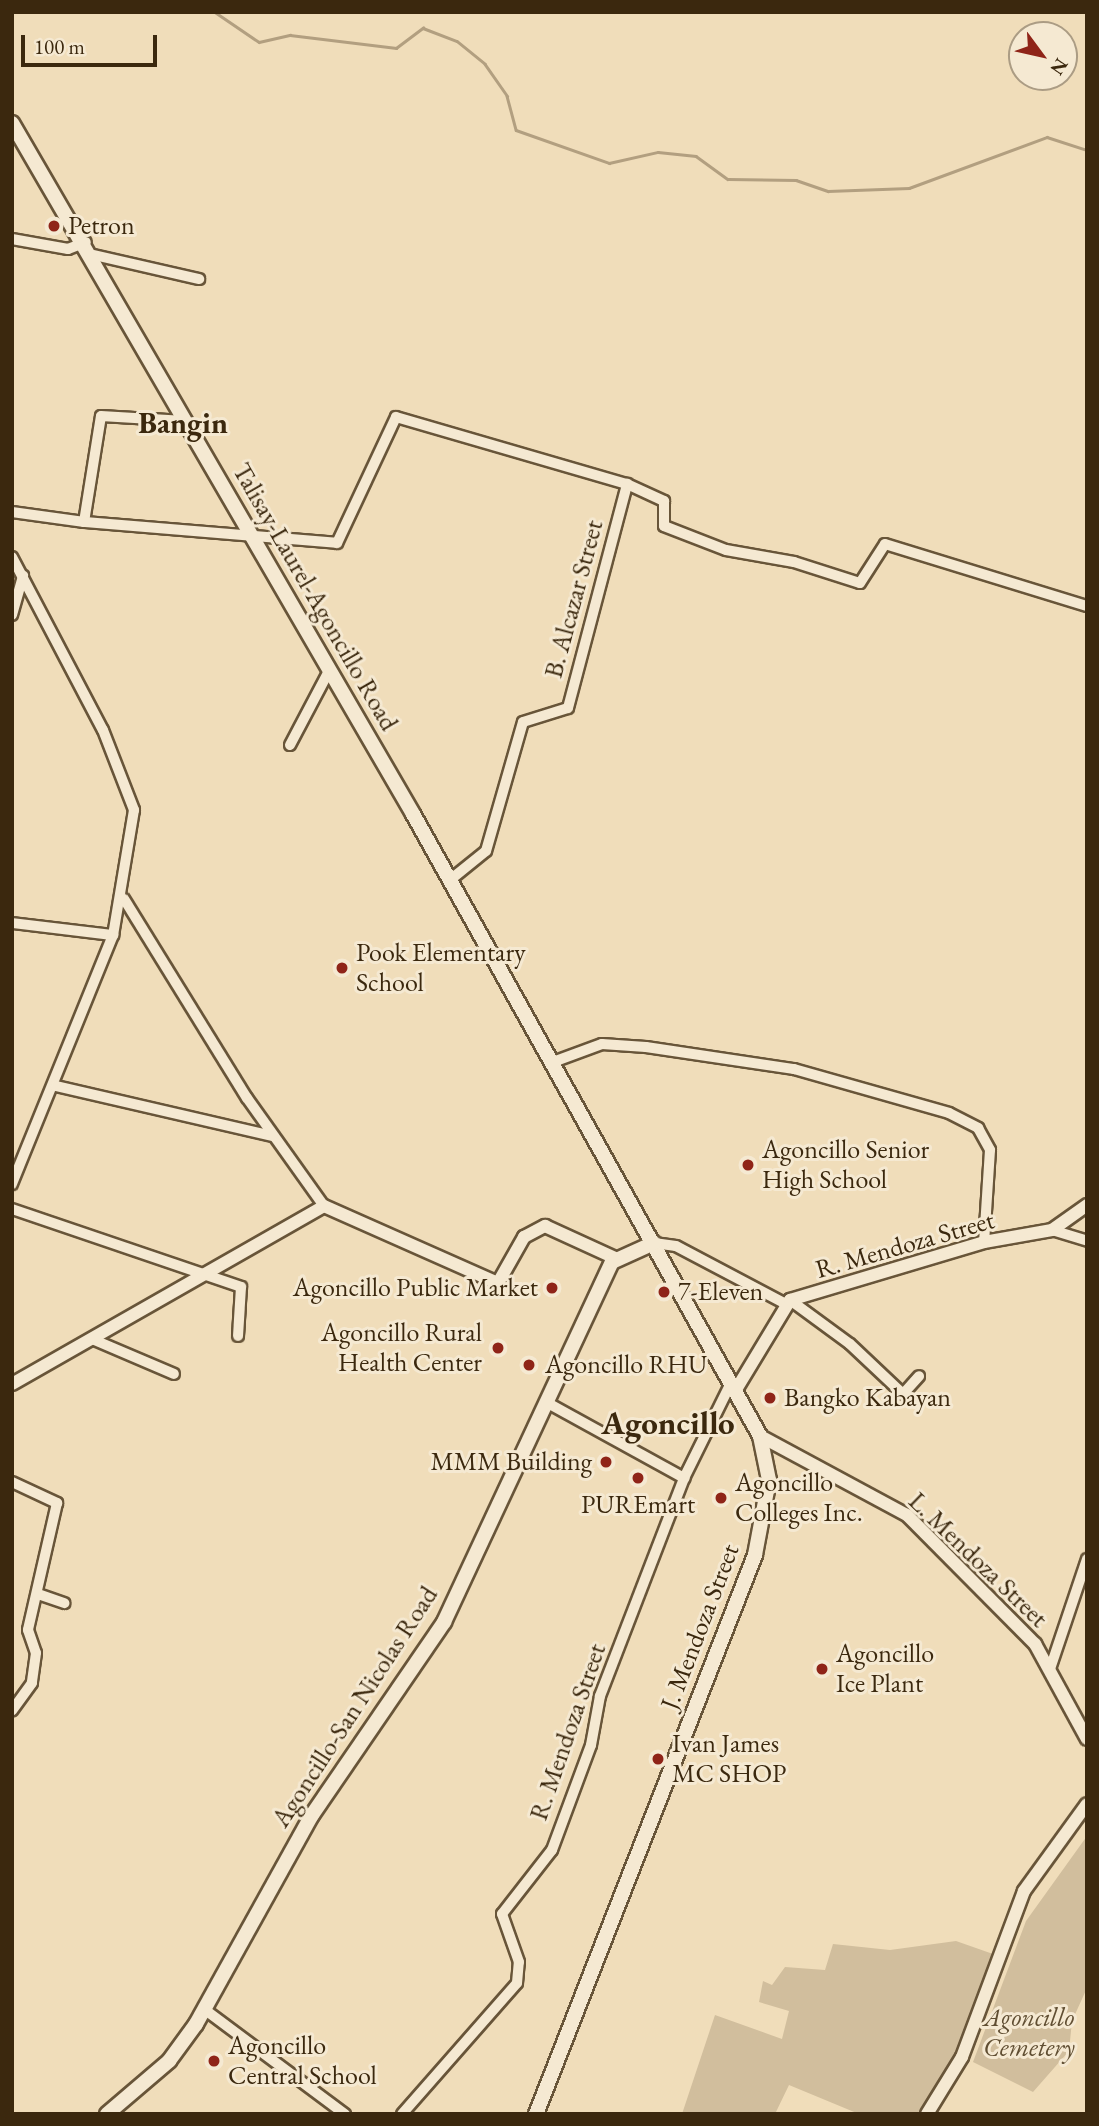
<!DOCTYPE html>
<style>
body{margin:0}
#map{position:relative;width:1099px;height:2126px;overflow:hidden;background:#f0ddba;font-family:"EB Garamond",serif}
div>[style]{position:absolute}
.green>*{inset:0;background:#d1be9d}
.stream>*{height:2.5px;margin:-1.25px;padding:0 1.25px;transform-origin:1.25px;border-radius:1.25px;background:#b29f80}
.roads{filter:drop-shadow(2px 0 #685539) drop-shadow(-2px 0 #685539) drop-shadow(0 2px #685539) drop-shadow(0 -2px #685539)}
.minor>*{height:10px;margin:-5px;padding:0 5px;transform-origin:5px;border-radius:5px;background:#f5e9d2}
.tertiary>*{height:12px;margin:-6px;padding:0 6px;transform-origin:6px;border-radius:6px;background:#f5e9d2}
.secondary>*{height:14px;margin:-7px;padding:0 7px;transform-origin:7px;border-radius:7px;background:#f5e9d2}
.dots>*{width:19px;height:19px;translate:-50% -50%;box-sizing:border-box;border:4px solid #f5e9d2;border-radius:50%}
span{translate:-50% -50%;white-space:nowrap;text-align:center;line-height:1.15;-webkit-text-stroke:6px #f5e9d2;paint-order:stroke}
.poi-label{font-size:26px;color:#3b280e}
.left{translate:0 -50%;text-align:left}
.right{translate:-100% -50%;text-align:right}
.street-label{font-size:26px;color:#3b280e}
.park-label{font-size:26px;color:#604e32;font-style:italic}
.quarter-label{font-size:30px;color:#3b280e;font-weight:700}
.district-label{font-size:33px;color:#3b280e;font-weight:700}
.frame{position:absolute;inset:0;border:14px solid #3b280e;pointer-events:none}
.north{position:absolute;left:1008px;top:21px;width:70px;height:70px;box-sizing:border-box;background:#f5e9d2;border:2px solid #ab9c84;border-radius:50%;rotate:123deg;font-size:19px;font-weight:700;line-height:28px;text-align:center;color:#3b280e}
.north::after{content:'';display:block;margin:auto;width:24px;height:32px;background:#8f2418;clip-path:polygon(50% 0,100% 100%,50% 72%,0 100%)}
.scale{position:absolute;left:21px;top:35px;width:136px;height:32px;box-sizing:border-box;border:4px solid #3b280e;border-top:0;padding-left:9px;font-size:21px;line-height:24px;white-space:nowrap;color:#3b280e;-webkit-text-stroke:5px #f5e9d2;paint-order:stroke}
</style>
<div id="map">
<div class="green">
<div style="clip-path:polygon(1087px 1836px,1087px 1988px,1072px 2021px,1069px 2051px,1033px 2092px,973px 2062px,1026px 1921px)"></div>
<div style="clip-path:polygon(956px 1941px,993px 1954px,955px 2056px,920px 2114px,859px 2114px,789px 2085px,775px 2114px,682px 2114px,715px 2015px,782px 2039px,789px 2011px,759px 2002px,763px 1981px,772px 1985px,785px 1967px,825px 1970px,833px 1944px,890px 1950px)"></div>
</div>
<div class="stream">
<div style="left:215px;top:12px;width:53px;rotate:34.3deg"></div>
<div style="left:259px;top:42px;width:32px;rotate:-13deg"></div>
<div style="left:290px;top:35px;width:107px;rotate:7deg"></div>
<div style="left:396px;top:48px;width:34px;rotate:-37deg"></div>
<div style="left:423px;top:28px;width:36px;rotate:21deg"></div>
<div style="left:457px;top:41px;width:36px;rotate:39deg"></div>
<div style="left:485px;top:64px;width:39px;rotate:55deg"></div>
<div style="left:507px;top:96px;width:35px;rotate:75deg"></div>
<div style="left:516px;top:130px;width:99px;rotate:19.5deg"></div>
<div style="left:609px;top:163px;width:50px;rotate:-12.7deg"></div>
<div style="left:658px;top:152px;width:38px;rotate:6deg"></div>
<div style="left:696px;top:156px;width:39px;rotate:36deg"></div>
<div style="left:728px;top:179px;width:68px;rotate:0.8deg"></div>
<div style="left:796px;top:180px;width:34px;rotate:19deg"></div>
<div style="left:828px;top:191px;width:81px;rotate:-2.1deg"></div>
<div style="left:909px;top:188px;width:147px;rotate:-20.3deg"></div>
<div style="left:1047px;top:137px;width:42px;rotate:18deg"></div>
</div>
<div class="roads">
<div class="minor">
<div style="left:12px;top:239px;width:57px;rotate:10.1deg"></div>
<div style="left:68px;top:249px;width:19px;rotate:-21deg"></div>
<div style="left:94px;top:255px;width:108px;rotate:12.9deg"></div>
<div style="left:12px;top:512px;width:73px;rotate:7.9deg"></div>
<div style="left:84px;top:522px;width:107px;rotate:-80.9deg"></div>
<div style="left:101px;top:416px;width:84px;rotate:3.4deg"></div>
<div style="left:84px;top:522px;width:254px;rotate:4.7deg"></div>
<div style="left:337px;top:543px;width:139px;rotate:-64.9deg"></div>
<div style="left:396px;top:417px;width:241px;rotate:16.2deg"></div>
<div style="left:627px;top:484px;width:41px;rotate:24.7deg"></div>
<div style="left:664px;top:501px;width:25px;rotate:90deg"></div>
<div style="left:664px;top:526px;width:66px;rotate:21.2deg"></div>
<div style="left:726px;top:550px;width:69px;rotate:10deg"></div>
<div style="left:794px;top:562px;width:69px;rotate:17.7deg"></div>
<div style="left:860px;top:583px;width:46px;rotate:-57.3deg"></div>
<div style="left:885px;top:544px;width:211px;rotate:17.1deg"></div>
<div style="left:12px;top:557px;width:195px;rotate:62.3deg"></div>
<div style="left:103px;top:730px;width:86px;rotate:68.8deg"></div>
<div style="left:134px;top:810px;width:127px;rotate:99.5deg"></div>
<div style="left:113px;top:935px;width:269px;rotate:112.1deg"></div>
<div style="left:12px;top:615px;width:41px;rotate:-74.2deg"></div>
<div style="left:290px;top:745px;width:84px;rotate:-62.2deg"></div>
<div style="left:450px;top:880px;width:46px;rotate:-38.9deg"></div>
<div style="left:486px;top:851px;width:134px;rotate:-74deg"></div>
<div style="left:523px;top:722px;width:47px;rotate:-17.3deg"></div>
<div style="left:568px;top:708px;width:232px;rotate:-75.2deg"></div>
<div style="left:124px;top:899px;width:234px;rotate:58.3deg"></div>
<div style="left:247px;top:1098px;width:133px;rotate:54.5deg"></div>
<div style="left:12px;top:923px;width:102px;rotate:6.8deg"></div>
<div style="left:553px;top:1062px;width:52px;rotate:-20.2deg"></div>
<div style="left:602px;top:1044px;width:44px;rotate:3.9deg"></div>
<div style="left:646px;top:1047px;width:150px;rotate:8.5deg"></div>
<div style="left:794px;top:1069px;width:161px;rotate:15.8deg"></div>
<div style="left:949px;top:1113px;width:33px;rotate:27deg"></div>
<div style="left:978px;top:1128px;width:25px;rotate:61deg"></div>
<div style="left:990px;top:1150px;width:92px;rotate:93.7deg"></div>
<div style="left:56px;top:1086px;width:222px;rotate:13deg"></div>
<div style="left:12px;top:1209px;width:242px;rotate:18.8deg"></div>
<div style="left:241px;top:1287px;width:49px;rotate:93.5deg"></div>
<div style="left:1052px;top:1230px;width:37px;rotate:17deg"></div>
<div style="left:654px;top:1243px;width:22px;rotate:8deg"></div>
<div style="left:676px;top:1246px;width:124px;rotate:27.8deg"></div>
<div style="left:790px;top:1300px;width:74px;rotate:36.3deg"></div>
<div style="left:850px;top:1344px;width:73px;rotate:43.3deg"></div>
<div style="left:903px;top:1394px;width:24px;rotate:-48deg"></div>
<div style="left:92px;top:1339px;width:89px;rotate:23.1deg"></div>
<div style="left:546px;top:1402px;width:158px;rotate:28.8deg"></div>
<div style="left:12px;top:1482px;width:50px;rotate:25deg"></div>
<div style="left:57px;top:1503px;width:130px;rotate:102.9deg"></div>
<div style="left:28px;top:1630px;width:24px;rotate:71deg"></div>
<div style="left:36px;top:1653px;width:30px;rotate:98deg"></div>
<div style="left:32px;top:1683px;width:34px;rotate:126deg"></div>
<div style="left:38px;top:1594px;width:28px;rotate:19deg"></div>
<div style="left:1050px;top:1669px;width:116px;rotate:-71.4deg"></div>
<div style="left:204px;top:2009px;width:176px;rotate:36.7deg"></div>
<div style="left:402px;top:2114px;width:174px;rotate:-48.7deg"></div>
<div style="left:517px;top:1983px;width:21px;rotate:-85deg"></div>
<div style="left:519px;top:1962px;width:51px;rotate:-109.5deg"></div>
<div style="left:502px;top:1914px;width:81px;rotate:-52deg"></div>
<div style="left:552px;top:1850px;width:112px;rotate:-69.6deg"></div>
<div style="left:591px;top:1745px;width:50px;rotate:-79.6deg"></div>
<div style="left:600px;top:1696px;width:234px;rotate:-68.9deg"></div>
<div style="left:684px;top:1478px;width:108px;rotate:-63.7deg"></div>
</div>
<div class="tertiary">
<div style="left:12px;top:1384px;width:359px;rotate:-29.7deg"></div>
<div style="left:324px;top:1206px;width:190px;rotate:23.9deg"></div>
<div style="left:498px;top:1283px;width:53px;rotate:-60.5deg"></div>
<div style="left:524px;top:1237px;width:24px;rotate:-28deg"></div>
<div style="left:545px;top:1226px;width:77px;rotate:24.6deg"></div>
<div style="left:737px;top:1388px;width:103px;rotate:-58.9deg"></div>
<div style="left:790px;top:1300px;width:202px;rotate:-16.6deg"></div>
<div style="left:984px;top:1242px;width:69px;rotate:-10deg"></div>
<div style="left:1052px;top:1230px;width:43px;rotate:-35.5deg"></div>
<div style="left:760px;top:1436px;width:167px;rotate:28.3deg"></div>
<div style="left:907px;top:1515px;width:182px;rotate:45.2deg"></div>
<div style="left:1035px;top:1644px;width:108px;rotate:61.3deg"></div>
<div style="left:927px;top:2114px;width:67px;rotate:-58.4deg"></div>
<div style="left:962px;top:2057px;width:177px;rotate:-69.5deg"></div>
<div style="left:1024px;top:1891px;width:107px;rotate:-54.1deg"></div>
</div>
<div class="secondary">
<div style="left:12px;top:123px;width:799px;rotate:59.87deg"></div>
<div style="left:413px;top:814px;width:712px;rotate:60.84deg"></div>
<div style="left:760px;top:1436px;width:45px;rotate:78.4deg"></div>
<div style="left:769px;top:1480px;width:76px;rotate:100.6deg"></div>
<div style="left:755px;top:1555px;width:600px;rotate:111.39deg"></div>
<div style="left:107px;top:2114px;width:82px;rotate:-40.5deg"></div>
<div style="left:169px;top:2061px;width:46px;rotate:-53.9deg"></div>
<div style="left:196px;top:2024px;width:239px;rotate:-61deg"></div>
<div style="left:312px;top:1815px;width:234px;rotate:-55.6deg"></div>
<div style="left:444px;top:1622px;width:397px;rotate:-65deg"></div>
<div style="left:612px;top:1262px;width:46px;rotate:-24.3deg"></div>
</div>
</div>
<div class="dots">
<div style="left:54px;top:226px;background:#8f2418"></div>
<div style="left:342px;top:968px;background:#8f2418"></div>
<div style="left:748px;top:1165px;background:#8f2418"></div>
<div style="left:552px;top:1288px;background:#8f2418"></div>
<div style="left:664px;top:1292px;background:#8f2418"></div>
<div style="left:498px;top:1348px;background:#8f2418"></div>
<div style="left:529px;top:1365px;background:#8f2418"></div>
<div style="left:770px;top:1398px;background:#8f2418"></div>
<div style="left:606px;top:1462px;background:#8f2418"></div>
<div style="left:638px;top:1478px;background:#8f2418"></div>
<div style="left:721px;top:1498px;background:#8f2418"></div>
<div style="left:822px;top:1669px;background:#8f2418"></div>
<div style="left:658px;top:1759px;background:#8f2418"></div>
<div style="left:214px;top:2061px;background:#8f2418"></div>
</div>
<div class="poi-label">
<span class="left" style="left:68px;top:226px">Petron</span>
<span class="left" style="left:356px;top:968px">Pook Elementary<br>School</span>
<span class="left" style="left:762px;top:1165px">Agoncillo Senior<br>High School</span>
<span class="right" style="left:538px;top:1288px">Agoncillo Public Market</span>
<span class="left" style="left:678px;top:1292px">7-Eleven</span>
<span class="right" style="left:482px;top:1348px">Agoncillo Rural<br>Health Center</span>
<span class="left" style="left:545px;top:1365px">Agoncillo RHU</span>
<span class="left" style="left:784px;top:1398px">Bangko Kabayan</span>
<span class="right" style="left:592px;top:1462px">MMM Building</span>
<span class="left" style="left:735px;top:1498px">Agoncillo<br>Colleges Inc.</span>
<span style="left:638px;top:1505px">PUREmart</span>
<span class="left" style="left:836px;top:1669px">Agoncillo<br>Ice Plant</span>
<span class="left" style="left:672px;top:1759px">Ivan James<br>MC SHOP</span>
<span class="left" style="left:228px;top:2061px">Agoncillo<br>Central School</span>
</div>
<div class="street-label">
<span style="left:315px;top:597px;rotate:60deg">Talisay-Laurel-Agoncillo Road</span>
<span style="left:574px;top:599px;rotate:-75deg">B. Alcazar Street</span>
<span style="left:905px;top:1245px;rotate:-16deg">R. Mendoza Street</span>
<span style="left:978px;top:1560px;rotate:44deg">L. Mendoza Street</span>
<span style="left:700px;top:1627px;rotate:-69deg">J. Mendoza Street</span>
<span style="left:355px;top:1707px;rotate:-57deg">Agoncillo-San Nicolas Road</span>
<span style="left:568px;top:1732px;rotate:-71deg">R. Mendoza Street</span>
</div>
<div class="park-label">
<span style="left:1029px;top:2033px">Agoncillo<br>Cemetery</span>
</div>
<div class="quarter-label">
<span style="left:183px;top:423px">Bangin</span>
</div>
<div class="district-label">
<span style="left:668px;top:1423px">Agoncillo</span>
</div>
<div class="frame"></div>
<div class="north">N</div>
<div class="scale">100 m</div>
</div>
